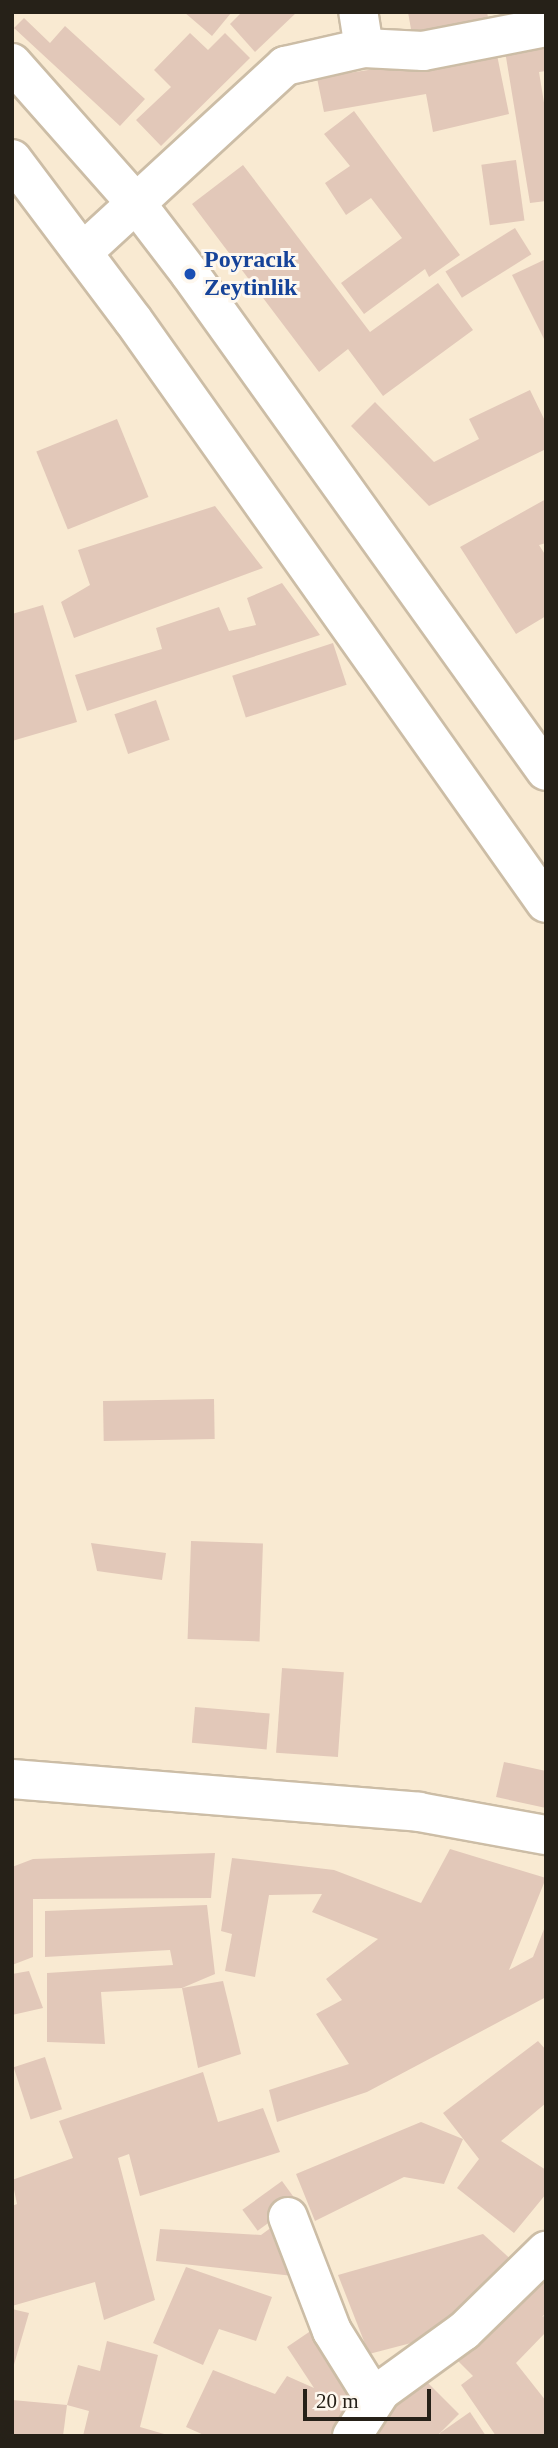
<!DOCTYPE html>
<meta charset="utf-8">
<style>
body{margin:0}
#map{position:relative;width:558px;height:2448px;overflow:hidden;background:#f9ead2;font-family:Georgia,serif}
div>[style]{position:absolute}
.building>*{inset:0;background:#e2c8b9;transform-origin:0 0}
.roads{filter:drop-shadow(2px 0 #ccbda6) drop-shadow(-2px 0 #ccbda6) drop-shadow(0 2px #ccbda6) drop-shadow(0 -2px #ccbda6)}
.street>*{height:38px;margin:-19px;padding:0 19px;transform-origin:19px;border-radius:19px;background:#fff}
.secondary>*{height:38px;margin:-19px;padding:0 19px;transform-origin:19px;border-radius:19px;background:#fff}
.dots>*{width:19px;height:19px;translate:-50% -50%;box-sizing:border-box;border:4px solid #fef8ef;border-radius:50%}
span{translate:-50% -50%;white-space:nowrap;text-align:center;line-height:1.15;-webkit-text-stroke:6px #fef8ef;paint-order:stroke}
.transit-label{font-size:24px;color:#164399;font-weight:700}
.left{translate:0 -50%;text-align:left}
.frame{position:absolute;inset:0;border:14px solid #262118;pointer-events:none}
.scale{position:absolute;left:303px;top:2389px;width:128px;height:32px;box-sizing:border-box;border:4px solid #262118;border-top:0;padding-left:9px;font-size:21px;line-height:24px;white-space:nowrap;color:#262118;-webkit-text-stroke:5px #fef8ef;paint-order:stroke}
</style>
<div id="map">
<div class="building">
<div style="clip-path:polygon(184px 12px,230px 12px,231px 13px,212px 36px)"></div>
<div style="clip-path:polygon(242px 12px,297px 12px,255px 52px,230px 24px)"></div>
<div style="clip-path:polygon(408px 12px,487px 12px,489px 23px,412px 35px)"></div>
<div style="clip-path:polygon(24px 18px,50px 43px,65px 26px,145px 99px,120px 126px,14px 28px)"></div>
<div style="clip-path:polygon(190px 33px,208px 50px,225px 33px,250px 58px,161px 146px,136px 120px,171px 87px,154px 70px)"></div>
<div style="clip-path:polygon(546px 39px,546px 71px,539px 72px,546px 115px,546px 201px,530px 203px,504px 45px)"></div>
<div style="clip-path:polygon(496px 50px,509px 114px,433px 132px,426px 94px,324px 112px,317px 78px)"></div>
<div style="clip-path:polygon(354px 111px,460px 255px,429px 277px,425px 269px,364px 314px,341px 283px,402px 238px,371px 198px,346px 215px,325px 183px,350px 166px,324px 134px)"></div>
<div style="left:516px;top:160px;width:61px;height:35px;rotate:82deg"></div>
<div style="clip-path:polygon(243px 165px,370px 332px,438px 283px,473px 330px,383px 396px,348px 349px,319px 372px,192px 204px)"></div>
<div style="left:515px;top:228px;width:31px;height:82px;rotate:58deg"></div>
<div style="clip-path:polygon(546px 259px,546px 343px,512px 275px)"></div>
<div style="clip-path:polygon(530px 390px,546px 423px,546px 449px,429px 506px,351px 426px,375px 402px,434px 462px,479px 439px,469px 419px)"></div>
<div style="left:117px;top:419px;width:84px;height:87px;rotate:68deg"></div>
<div style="clip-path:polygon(546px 499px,546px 543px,539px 545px,546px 556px,546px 616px,516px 634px,460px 547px)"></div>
<div style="clip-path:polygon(215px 506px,263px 568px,74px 638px,61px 602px,90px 585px,78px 550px)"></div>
<div style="clip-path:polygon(282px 583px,320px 635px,87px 711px,75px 675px,162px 649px,156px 628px,219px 607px,229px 631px,256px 625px,247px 598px)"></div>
<div style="clip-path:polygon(43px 605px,77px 722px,12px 741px,12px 614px)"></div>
<div style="left:333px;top:643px;width:44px;height:106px;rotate:72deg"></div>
<div style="left:156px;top:700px;width:42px;height:44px;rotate:71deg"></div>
<div style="left:214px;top:1399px;width:40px;height:111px;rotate:89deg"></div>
<div style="left:191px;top:1541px;width:72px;height:98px;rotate:2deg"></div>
<div style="clip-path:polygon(91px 1543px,166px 1553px,162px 1580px,97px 1571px)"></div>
<div style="left:282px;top:1668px;width:62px;height:85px;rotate:4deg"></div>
<div style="left:195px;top:1707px;width:75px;height:36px;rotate:5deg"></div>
<div style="clip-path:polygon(504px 1762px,546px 1771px,546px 1808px,496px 1797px)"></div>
<div style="clip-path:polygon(450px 1849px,546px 1878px,509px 1970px,533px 1957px,546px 1924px,546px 1997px,367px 2092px,277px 2122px,269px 2090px,349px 2064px,316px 2014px,342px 2000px,326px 1979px,378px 1939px,312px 1912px,322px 1894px,269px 1895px,255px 1977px,225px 1971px,232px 1934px,221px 1931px,232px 1858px,334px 1870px,421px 1903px)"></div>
<div style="clip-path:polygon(215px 1853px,211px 1898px,33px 1899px,33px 1957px,12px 1965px,12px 1867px,33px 1859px)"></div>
<div style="clip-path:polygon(207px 1905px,215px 1974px,182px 1988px,101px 1992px,105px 2044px,47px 2042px,47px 1973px,173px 1965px,170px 1950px,45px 1957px,45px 1911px)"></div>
<div style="clip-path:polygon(29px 1971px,43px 2008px,12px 2015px,12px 1974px)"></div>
<div style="clip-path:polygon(223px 1981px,241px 2054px,198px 2068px,182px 1988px)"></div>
<div style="clip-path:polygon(538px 2041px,546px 2050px,546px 2103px,501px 2141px,546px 2170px,546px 2194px,514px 2233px,457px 2188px,479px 2159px,443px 2113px)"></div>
<div style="left:45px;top:2057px;width:55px;height:33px;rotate:72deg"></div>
<div style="clip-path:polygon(203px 2072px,218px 2122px,263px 2108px,280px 2152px,140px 2196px,129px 2154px,118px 2158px,155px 2300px,104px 2320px,95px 2282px,12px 2306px,12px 2206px,17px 2204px,12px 2180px,73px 2158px,59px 2121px)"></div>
<div style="clip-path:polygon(421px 2122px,463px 2139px,444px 2184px,404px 2177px,315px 2221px,296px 2174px)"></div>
<div style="left:282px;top:2181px;width:26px;height:49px;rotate:54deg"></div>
<div style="clip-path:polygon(276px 2224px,303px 2277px,156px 2261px,160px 2229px,261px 2235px)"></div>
<div style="clip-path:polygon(483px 2234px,515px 2263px,438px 2336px,369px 2354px,338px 2275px)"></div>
<div style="clip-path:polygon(186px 2267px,272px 2297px,256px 2341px,219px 2329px,203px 2365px,153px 2343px)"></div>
<div style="clip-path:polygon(546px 2267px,546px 2313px,542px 2317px,546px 2315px,546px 2332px,516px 2363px,546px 2401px,546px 2436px,496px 2436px,461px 2385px,473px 2376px,451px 2354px)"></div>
<div style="clip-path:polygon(12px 2309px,29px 2313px,13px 2368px,12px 2367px)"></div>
<div style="clip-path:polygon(315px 2328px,360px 2401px,337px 2436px,206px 2436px,186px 2427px,213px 2370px,275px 2394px,287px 2376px,314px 2388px,287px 2347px)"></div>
<div style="clip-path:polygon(107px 2341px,158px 2355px,140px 2427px,171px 2436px,83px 2436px,89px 2411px,67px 2405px,78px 2365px,100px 2371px)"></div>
<div style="clip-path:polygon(423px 2378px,459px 2414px,437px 2436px,367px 2436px,387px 2399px)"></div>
<div style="clip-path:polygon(12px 2400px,67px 2405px,63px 2436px,12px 2436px)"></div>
<div style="clip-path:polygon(470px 2412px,486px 2436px,441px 2436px,440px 2433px)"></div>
</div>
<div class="roads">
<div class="street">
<div style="left:364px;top:48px;width:59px;rotate:2.9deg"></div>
<div style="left:423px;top:51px;width:125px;rotate:-11deg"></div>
<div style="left:83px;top:252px;width:275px;rotate:-42.6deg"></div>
<div style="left:285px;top:66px;width:81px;rotate:-12.8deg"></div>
<div style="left:364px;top:48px;width:36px;rotate:-99deg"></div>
<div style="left:288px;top:2217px;width:122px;rotate:68.9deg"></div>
<div style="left:332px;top:2331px;width:81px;rotate:58.1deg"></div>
<div style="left:352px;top:2436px;width:54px;rotate:-57.2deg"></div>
<div style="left:381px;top:2391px;width:102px;rotate:-35.9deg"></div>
<div style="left:464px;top:2331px;width:115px;rotate:-44.3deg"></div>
</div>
<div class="secondary">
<div style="left:12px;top:63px;width:186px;rotate:48.5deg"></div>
<div style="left:135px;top:202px;width:91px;rotate:52.6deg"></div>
<div style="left:190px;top:274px;width:611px;rotate:54.39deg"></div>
<div style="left:12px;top:159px;width:201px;rotate:53.1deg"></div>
<div style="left:133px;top:320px;width:714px;rotate:54.69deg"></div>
<div style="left:12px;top:1779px;width:408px;rotate:4.6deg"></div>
<div style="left:419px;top:1812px;width:129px;rotate:10.3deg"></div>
</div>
</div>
<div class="dots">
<div style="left:190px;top:274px;background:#1a4fb4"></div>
</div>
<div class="transit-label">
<span class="left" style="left:204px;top:274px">Poyracık<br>Zeytinlik</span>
</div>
<div class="frame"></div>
<div class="scale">20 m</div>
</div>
